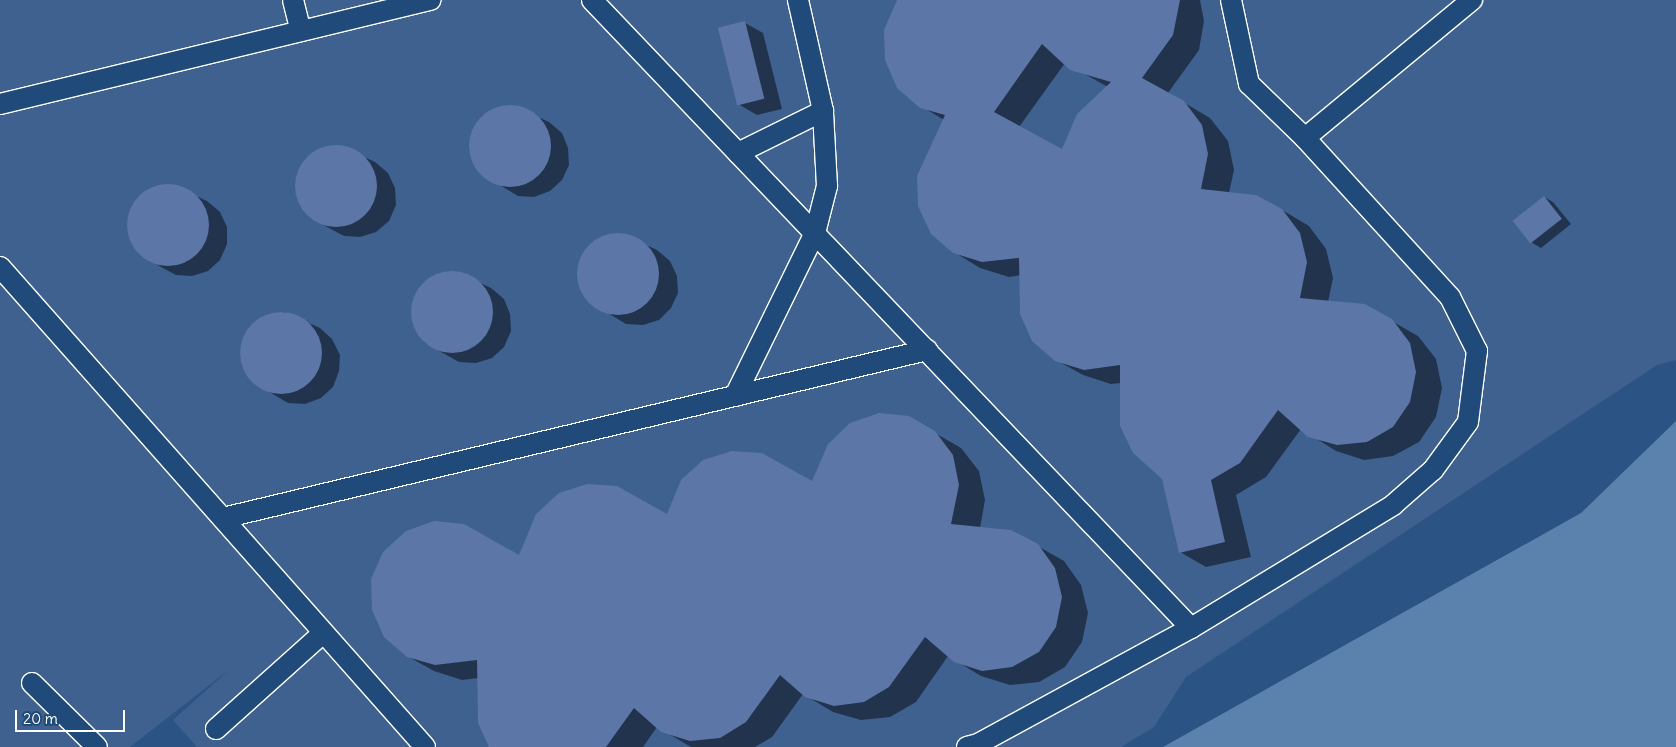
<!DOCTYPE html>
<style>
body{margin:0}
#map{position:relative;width:1676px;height:747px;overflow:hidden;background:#2b5383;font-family:Delius,sans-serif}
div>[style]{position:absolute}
.built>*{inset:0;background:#3e6190}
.water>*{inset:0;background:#5b82ac}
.shadow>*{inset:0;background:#0007}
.building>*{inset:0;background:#5c76a7;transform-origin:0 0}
.round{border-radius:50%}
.roads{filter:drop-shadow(1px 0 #fff) drop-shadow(-1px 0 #fff) drop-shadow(0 1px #fff) drop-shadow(0 -1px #fff)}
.service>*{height:20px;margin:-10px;padding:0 10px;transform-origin:10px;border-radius:10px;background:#1f4a7a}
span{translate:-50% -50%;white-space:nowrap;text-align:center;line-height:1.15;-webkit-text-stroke:4px #1f4a7a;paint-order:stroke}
.scale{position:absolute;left:15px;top:710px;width:110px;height:22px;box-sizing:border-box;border:2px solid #fff;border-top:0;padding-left:6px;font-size:15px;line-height:18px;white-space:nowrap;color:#fff;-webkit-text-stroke:4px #1f4a7a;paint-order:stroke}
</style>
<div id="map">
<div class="built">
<div style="clip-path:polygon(0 0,1676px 0,1676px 360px,1657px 365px,1186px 677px,1154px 727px,1121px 747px,197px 747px,173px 720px,230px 669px,130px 747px,0 747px)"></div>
</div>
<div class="water">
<div style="clip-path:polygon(1676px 421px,1676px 747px,1163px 747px,1581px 513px)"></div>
</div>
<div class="shadow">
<div style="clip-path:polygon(evenodd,901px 0,1200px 0,1204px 21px,1199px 50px,1168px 93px,1210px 118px,1228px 141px,1234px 170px,1229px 193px,1282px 210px,1309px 226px,1326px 249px,1333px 278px,1328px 302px,1365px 306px,1418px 336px,1436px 359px,1442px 388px,1436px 417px,1419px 442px,1393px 456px,1364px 460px,1336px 451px,1301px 429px,1266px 477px,1236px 495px,1251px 557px,1206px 567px,1180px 552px,1163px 478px,1121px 383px,1111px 384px,1083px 375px,1056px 360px,1021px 275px,1009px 277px,980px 268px,954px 252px,944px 120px,921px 106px,901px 0,1065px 63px,1108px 87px,1062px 151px,1019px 127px,1065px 63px)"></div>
<div style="clip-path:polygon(745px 23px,763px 33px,782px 109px,757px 115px,738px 104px)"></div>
<div style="clip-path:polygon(514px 106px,549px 122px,562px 133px,568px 148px,569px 165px,562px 180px,550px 191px,534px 197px,518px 196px,503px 187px,483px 176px,473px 163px,470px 147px,473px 130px,482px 116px,497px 108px)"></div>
<div style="clip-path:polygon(340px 146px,375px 162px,388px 173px,395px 188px,396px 205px,389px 221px,376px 232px,360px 237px,344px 236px,329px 228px,310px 217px,299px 203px,296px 187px,299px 170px,309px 157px,324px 148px)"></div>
<div style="clip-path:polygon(172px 185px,207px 201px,220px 212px,227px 227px,227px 244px,220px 260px,208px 271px,192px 276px,176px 275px,161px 267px,142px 255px,131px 242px,128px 225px,131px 209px,141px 196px,155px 187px)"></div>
<div style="clip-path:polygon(1544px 197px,1553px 202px,1571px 224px,1541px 248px,1531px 242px,1514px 220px)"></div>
<div style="clip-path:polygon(622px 234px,657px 250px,670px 261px,677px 276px,678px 293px,671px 308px,659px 320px,643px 325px,626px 324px,611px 315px,592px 304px,582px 291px,578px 274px,581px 258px,591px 244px,606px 235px)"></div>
<div style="clip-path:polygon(456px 272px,491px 288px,504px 299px,510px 314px,511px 331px,504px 347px,492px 358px,476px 363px,459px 362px,425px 343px,415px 329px,412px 313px,415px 296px,424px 283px,439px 274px)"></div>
<div style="clip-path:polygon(284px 312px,320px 328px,332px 339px,340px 355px,339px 371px,333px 387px,321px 398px,305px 404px,288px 403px,254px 383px,244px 369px,240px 353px,244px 337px,254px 323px,268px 314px)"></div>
<div style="clip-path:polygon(909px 418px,961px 448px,979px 471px,985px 500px,980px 528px,1011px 531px,1064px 561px,1081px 585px,1088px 613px,1082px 642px,1065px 667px,1039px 682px,1010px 685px,981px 676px,948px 656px,916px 702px,890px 717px,861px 720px,833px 712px,803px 694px,772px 737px,755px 747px,691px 747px,657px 727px,643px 747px,490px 747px,478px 678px,462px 680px,434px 671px,407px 656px,520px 557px,667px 516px,813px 483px)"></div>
</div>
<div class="building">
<div style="clip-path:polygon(evenodd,897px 0,1180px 0,1173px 35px,1142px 78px,1184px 101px,1202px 125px,1208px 154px,1201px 189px,1256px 195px,1282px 209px,1300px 233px,1307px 262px,1300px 298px,1365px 304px,1392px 319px,1410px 343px,1416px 372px,1410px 402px,1393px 427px,1367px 442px,1337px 445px,1308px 437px,1278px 410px,1240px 463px,1211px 480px,1225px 542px,1179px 553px,1162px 479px,1133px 453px,1120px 426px,1120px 365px,1084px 370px,1055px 361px,1032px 341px,1020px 314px,1019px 258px,982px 262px,953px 253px,931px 234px,918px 206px,917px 176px,945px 115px,920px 108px,897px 88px,885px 60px,884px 30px,897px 0,1042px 44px,1070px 70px,1111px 82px,1077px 114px,1062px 149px,994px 112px,1042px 44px)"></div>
<div style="left:745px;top:21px;width:80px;height:28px;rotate:76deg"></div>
<div class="round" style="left:469px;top:105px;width:82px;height:82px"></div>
<div class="round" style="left:295px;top:145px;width:82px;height:82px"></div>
<div class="round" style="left:127px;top:184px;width:82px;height:82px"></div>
<div style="left:1544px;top:196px;width:29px;height:40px;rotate:52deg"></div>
<div class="round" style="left:577px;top:233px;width:82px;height:82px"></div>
<div class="round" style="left:411px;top:271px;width:82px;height:82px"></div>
<div class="round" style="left:240px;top:312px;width:82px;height:82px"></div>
<div style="clip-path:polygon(879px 413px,909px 416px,935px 431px,953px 455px,959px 485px,951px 524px,1011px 530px,1038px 544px,1055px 568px,1062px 597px,1056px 627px,1039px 652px,1012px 667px,982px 671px,954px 662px,925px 637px,889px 687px,864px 702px,834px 706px,805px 697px,780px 675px,746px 722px,720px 738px,690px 741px,661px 732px,634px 708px,606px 747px,489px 747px,478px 723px,477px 660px,435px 665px,407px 657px,384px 637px,372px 610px,371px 579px,383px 552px,406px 531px,434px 521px,464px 524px,519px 555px,536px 514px,559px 493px,587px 484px,617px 486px,667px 514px,681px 480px,703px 460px,732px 451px,762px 453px,812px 481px,828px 444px,850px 423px)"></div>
</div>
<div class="roads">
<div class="service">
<div style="left:293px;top:0;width:32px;rotate:76deg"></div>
<div style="left:592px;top:0;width:868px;rotate:46.35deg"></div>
<div style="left:0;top:104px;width:443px;rotate:-13.6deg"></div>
<div style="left:1305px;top:138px;width:217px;rotate:-39.6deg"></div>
<div style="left:738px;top:153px;width:95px;rotate:-26.3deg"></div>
<div style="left:0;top:267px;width:641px;rotate:48.48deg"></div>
<div style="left:735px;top:396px;width:182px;rotate:-63.9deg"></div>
<div style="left:815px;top:233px;width:49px;rotate:-75.7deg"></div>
<div style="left:827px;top:186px;width:75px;rotate:-93.1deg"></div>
<div style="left:823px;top:111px;width:114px;rotate:-102.7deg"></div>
<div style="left:223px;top:518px;width:724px;rotate:-13.42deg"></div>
<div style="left:32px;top:683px;width:91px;rotate:44.6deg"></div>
<div style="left:216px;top:729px;width:144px;rotate:-41.9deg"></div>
<div style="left:967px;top:747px;width:11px;rotate:-15deg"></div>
<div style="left:978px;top:744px;width:243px;rotate:-28.6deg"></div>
<div style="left:1191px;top:628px;width:237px;rotate:-31.3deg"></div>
<div style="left:1393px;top:505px;width:53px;rotate:-41.2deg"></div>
<div style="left:1433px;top:470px;width:59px;rotate:-53.9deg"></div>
<div style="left:1468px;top:422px;width:72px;rotate:-82.8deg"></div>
<div style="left:1477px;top:351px;width:60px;rotate:-116.6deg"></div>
<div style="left:1450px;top:297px;width:215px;rotate:-132.4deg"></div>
<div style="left:1305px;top:138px;width:78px;rotate:-136deg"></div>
<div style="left:1249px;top:84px;width:86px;rotate:-102.1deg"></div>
</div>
</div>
<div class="scale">20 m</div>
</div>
